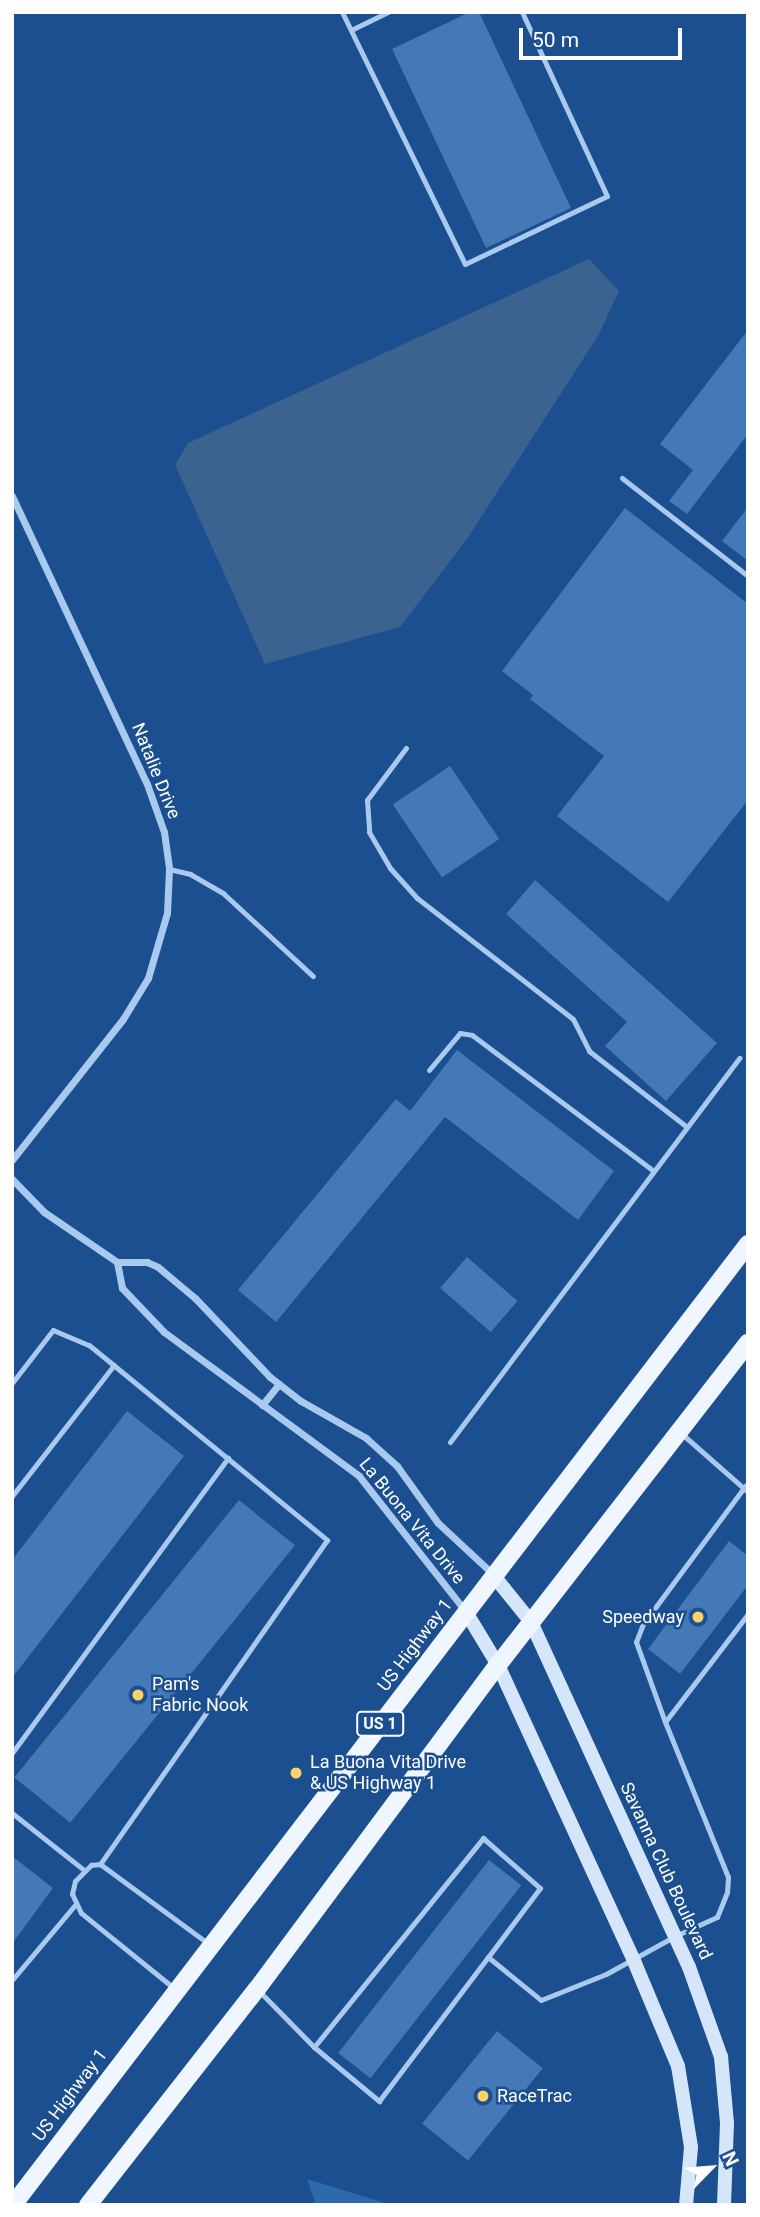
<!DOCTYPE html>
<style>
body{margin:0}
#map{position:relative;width:760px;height:2217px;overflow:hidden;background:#1b4f8f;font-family:Roboto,sans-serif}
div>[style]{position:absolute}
.green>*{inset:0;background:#2e69ad}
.water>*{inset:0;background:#3c6290}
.building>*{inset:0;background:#4478b7;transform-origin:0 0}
.lane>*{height:5px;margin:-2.5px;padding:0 2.5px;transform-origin:2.5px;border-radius:2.5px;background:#a9c9ee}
.street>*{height:7px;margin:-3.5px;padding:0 3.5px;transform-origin:3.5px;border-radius:3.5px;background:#a9c9ee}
.secondary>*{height:14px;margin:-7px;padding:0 7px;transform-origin:7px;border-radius:7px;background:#d6e6fa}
.primary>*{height:18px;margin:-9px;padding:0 9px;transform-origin:9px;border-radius:9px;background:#f0f6ff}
.dots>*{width:19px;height:19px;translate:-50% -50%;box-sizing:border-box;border:4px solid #1b4f8f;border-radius:50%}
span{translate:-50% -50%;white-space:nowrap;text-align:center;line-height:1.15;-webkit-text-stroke:5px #1b4f8f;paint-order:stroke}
.shield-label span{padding:2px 5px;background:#1b4f8f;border:2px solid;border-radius:5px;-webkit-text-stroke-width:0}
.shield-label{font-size:16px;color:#fff;font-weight:700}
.street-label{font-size:18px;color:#fff}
.poi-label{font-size:18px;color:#fff}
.right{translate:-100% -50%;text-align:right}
.left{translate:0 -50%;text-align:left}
.frame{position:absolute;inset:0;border:14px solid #fff;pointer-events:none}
.north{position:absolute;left:676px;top:2133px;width:70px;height:70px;-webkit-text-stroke:5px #1b4f8f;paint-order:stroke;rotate:65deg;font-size:19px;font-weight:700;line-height:28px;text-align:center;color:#fff}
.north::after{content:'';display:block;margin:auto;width:24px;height:32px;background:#fff;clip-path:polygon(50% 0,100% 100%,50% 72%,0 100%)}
.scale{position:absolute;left:519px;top:28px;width:163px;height:32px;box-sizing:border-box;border:4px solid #fff;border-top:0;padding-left:9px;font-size:21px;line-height:24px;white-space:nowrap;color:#fff;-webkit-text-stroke:5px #1b4f8f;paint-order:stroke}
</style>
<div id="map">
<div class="green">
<div style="clip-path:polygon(307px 2179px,382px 2202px,386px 2205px,316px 2205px)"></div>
</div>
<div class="water">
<div style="clip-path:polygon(589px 259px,619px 291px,598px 336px,467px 539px,400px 627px,265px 664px,175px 465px,188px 443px)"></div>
</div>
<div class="building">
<div style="clip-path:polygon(470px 12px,479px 12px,571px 208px,486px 248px,392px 49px)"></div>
<div style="clip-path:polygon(748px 330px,748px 434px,687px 514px,669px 501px,693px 470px,660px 444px)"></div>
<div style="clip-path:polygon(748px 507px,748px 561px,722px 541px)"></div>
<div style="clip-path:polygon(625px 508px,748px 604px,748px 800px,668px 902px,557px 816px,604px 756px,530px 699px,533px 695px,502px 671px)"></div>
<div style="left:450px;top:766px;width:88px;height:69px;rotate:56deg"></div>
<div style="clip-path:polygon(535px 880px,717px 1043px,666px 1101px,605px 1046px,627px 1022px,506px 914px)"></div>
<div style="clip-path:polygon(457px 1050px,614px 1171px,578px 1220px,445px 1117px,276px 1322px,238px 1290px,396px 1099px,410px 1111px)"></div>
<div style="left:467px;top:1257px;width:67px;height:41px;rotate:41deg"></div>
<div style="clip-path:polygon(127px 1411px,184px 1456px,12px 1678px,12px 1560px)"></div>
<div style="left:239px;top:1500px;width:72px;height:357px;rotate:39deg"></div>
<div style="clip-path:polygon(729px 1541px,748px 1556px,748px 1585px,680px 1674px,648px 1649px)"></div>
<div style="clip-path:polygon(12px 1856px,53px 1888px,12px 1944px)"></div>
<div style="left:489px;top:1860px;width:41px;height:245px;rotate:38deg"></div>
<div style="left:497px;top:2031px;width:59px;height:119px;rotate:39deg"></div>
</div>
<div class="lane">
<div style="left:342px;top:12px;width:280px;rotate:64deg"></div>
<div style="left:465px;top:264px;width:157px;rotate:-25.6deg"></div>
<div style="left:607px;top:196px;width:203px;rotate:-114.8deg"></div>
<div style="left:351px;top:30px;width:41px;rotate:-25.9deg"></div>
<div style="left:622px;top:478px;width:160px;rotate:37.9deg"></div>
<div style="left:406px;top:748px;width:65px;rotate:126.9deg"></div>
<div style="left:367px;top:800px;width:32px;rotate:86deg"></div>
<div style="left:369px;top:832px;width:42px;rotate:59.7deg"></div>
<div style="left:390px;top:868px;width:40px;rotate:48deg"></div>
<div style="left:417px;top:898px;width:197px;rotate:37.8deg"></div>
<div style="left:573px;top:1019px;width:36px;rotate:63deg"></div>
<div style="left:589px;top:1051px;width:124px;rotate:37.8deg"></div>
<div style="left:169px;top:869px;width:22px;rotate:13deg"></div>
<div style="left:190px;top:874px;width:39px;rotate:30deg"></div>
<div style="left:224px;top:894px;width:121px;rotate:42.7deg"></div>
<div style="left:429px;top:1070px;width:48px;rotate:-50deg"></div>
<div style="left:460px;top:1033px;width:12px;rotate:9deg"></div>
<div style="left:472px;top:1035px;width:227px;rotate:36.8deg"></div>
<div style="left:12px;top:1383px;width:67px;rotate:-52.3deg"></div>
<div style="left:53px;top:1330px;width:39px;rotate:23deg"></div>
<div style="left:89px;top:1345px;width:308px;rotate:39.3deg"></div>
<div style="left:327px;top:1540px;width:396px;rotate:125deg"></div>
<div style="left:682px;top:1434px;width:88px;rotate:41.3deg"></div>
<div style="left:450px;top:1442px;width:481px;rotate:-53deg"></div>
<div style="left:12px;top:1496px;width:166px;rotate:-52.1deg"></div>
<div style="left:665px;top:1722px;width:85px;rotate:-109.9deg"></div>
<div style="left:636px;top:1642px;width:19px;rotate:-69deg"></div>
<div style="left:643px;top:1624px;width:172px;rotate:-53.5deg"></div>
<div style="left:12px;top:1753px;width:366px;rotate:-53.8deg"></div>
<div style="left:12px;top:1813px;width:92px;rotate:38.4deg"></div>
<div style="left:12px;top:1980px;width:98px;rotate:-50deg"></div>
<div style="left:175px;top:1989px;width:121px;rotate:-141deg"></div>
<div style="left:81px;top:1913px;width:21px;rotate:-115deg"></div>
<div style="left:72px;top:1894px;width:13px;rotate:-77deg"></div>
<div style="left:75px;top:1881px;width:23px;rotate:-45deg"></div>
<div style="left:91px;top:1865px;width:9px;rotate:-6deg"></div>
<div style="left:100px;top:1864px;width:135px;rotate:36.3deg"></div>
<div style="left:260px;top:1992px;width:77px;rotate:45.5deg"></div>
<div style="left:314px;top:2047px;width:269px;rotate:-51deg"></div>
<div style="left:483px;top:1838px;width:76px;rotate:41.3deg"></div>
<div style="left:540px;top:1888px;width:86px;rotate:127deg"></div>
<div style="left:488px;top:1957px;width:68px;rotate:39.1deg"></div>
<div style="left:541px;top:2000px;width:70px;rotate:-21.8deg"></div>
<div style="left:606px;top:1974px;width:79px;rotate:-28.8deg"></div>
<div style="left:675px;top:1936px;width:46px;rotate:-24.3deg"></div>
<div style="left:717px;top:1917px;width:27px;rotate:-68deg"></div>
<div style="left:727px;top:1892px;width:15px;rotate:-86deg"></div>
<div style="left:728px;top:1877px;width:167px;rotate:-112.1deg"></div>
<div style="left:665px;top:1722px;width:136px;rotate:-52.5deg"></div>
<div style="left:314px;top:2047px;width:85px;rotate:39.7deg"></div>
<div style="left:379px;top:2101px;width:181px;rotate:-52.9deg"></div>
</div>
<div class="street">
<div style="left:12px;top:496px;width:318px;rotate:64.9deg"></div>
<div style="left:147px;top:784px;width:51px;rotate:70.5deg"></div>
<div style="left:164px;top:832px;width:37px;rotate:82deg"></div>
<div style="left:169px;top:869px;width:44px;rotate:92.6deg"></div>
<div style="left:167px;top:913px;width:68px;rotate:106.3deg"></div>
<div style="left:148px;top:978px;width:48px;rotate:121.4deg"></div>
<div style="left:123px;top:1019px;width:179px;rotate:128.2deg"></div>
<div style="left:12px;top:1179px;width:46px;rotate:45.9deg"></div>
<div style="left:44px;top:1212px;width:88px;rotate:34.4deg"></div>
<div style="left:117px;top:1262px;width:30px"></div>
<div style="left:147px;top:1262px;width:12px;rotate:24deg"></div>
<div style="left:158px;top:1267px;width:48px;rotate:40deg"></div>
<div style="left:195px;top:1298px;width:109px;rotate:46.5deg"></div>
<div style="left:270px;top:1377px;width:39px;rotate:38deg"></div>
<div style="left:301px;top:1401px;width:75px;rotate:29.6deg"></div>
<div style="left:366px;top:1438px;width:42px;rotate:42.1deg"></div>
<div style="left:397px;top:1466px;width:70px;rotate:54.3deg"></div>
<div style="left:438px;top:1523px;width:76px;rotate:42.9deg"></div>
<div style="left:117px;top:1262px;width:26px;rotate:79deg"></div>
<div style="left:122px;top:1288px;width:61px;rotate:46.3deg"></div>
<div style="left:164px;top:1332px;width:242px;rotate:36.4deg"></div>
<div style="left:359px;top:1476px;width:173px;rotate:51.8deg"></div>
<div style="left:262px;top:1405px;width:27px;rotate:-51deg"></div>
</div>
<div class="secondary">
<div style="left:494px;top:1576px;width:59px;rotate:51.2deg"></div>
<div style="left:531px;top:1622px;width:379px;rotate:65.4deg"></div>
<div style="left:689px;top:1967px;width:96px;rotate:70.4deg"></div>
<div style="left:721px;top:2057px;width:66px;rotate:84.8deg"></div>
<div style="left:727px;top:2123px;width:82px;rotate:92.1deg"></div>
<div style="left:466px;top:1612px;width:62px;rotate:58.9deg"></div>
<div style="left:498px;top:1665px;width:326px;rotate:65.3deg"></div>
<div style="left:634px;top:1961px;width:114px;rotate:67.3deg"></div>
<div style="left:678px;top:2066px;width:82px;rotate:80.9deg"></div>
<div style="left:691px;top:2147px;width:58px;rotate:94.9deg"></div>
</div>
<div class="primary">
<div style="left:13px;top:2205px;width:1210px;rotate:-52.59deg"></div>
<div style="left:88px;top:2205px;width:274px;rotate:-52deg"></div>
<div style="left:257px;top:1989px;width:404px;rotate:-53.4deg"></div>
<div style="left:498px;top:1665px;width:408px;rotate:-52.2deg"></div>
</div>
<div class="dots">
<div style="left:698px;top:1617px;background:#ffd166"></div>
<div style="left:138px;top:1695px;background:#ffd166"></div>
<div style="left:296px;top:1773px;background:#ffd166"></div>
<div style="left:483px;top:2096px;background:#ffd166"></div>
</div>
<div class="shield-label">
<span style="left:380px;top:1724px">US 1</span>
</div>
<div class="street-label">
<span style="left:156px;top:771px;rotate:68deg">Natalie Drive</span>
<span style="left:412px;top:1521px;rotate:51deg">La Buona Vita Drive</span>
<span style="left:415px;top:1645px;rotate:-53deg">US Highway 1</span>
<span style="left:666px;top:1871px;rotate:65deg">Savanna Club Boulevard</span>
<span style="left:70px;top:2095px;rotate:-53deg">US Highway 1</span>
</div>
<div class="poi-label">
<span class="right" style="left:684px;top:1617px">Speedway</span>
<span class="left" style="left:152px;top:1695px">Pam's<br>Fabric Nook</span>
<span class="left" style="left:310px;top:1773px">La Buona Vita Drive<br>&amp; US Highway 1</span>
<span class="left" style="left:497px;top:2096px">RaceTrac</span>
</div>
<div class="frame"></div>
<div class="north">N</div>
<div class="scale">50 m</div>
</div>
